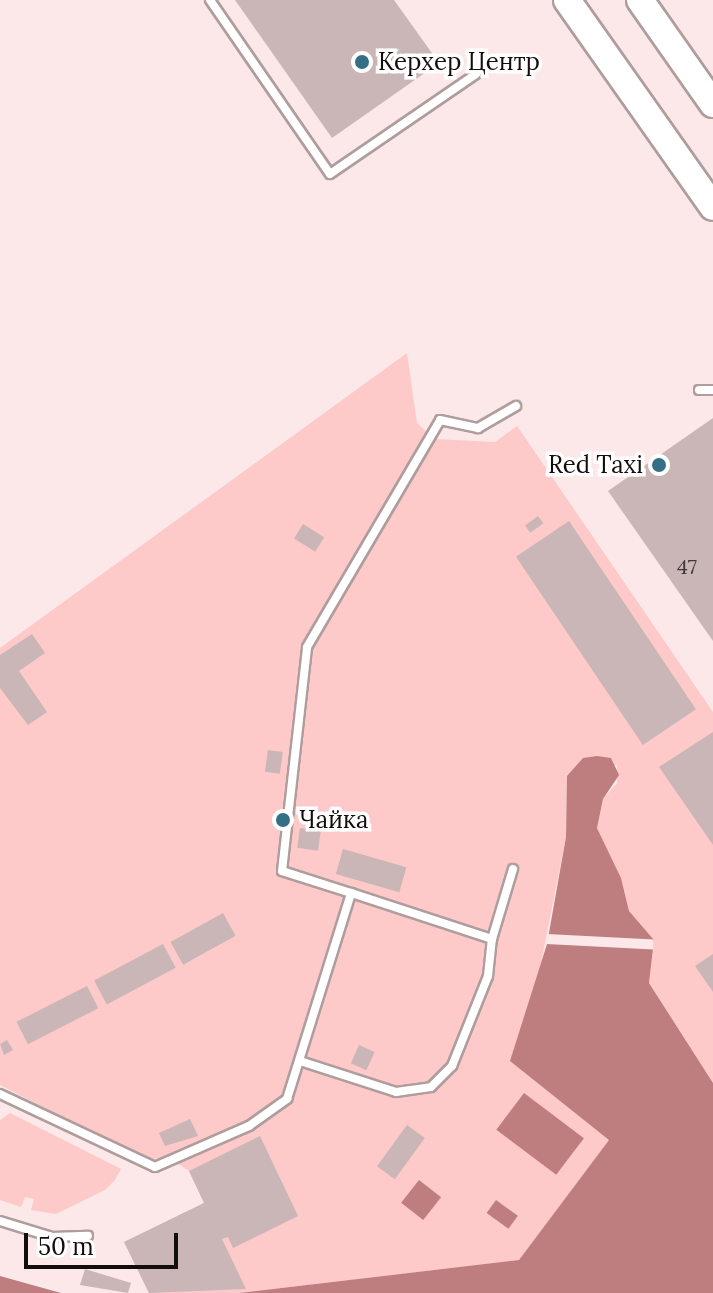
<!DOCTYPE html>
<meta charset="utf-8">
<style>
body{margin:0}
#map{position:relative;width:713px;height:1293px;overflow:hidden;background:#fce8e8;font-family:Lora,serif}
div>[style]{position:absolute}
.green>*{inset:0;background:#fdc9c9}
.water>*{inset:0;background:#be7e80;transform-origin:0 0}
.pier>*{inset:0;background:#fce8e8;transform-origin:0 0}
.building>*{inset:0;background:#cab6b7;transform-origin:0 0}
.roads{filter:drop-shadow(2px 0 #af9d9d) drop-shadow(-2px 0 #af9d9d) drop-shadow(0 2px #af9d9d) drop-shadow(0 -2px #af9d9d)}
.lane>*{height:8px;margin:-4px;padding:0 4px;transform-origin:4px;border-radius:4px;background:#fff}
.primary>*{height:26px;margin:-13px;padding:0 13px;transform-origin:13px;border-radius:13px;background:#fff}
.dots>*{width:22px;height:22px;translate:-50% -50%;box-sizing:border-box;border:4px solid #fff;border-radius:50%}
span{translate:-50% -50%;white-space:nowrap;text-align:center;line-height:1.15;-webkit-text-stroke:7px #fff;paint-order:stroke}
.number-label{font-size:20px;color:#413738}
.number-label span{-webkit-text-stroke-width:0}
.poi-label{font-size:24px;color:#130d0d}
.left{translate:0 -50%;text-align:left}
.right{translate:-100% -50%;text-align:right}
.scale{position:absolute;left:24px;top:1233px;width:154px;height:36px;box-sizing:border-box;border:4px solid #130d0d;border-top:0;padding-left:10px;font-size:24px;line-height:28px;white-space:nowrap;color:#130d0d;-webkit-text-stroke:6px #fff;paint-order:stroke}
</style>
<div id="map">
<div class="green">
<div style="clip-path:polygon(407px 353px,417px 423px,434px 439px,495px 442px,517px 426px,713px 712px,713px 1083px,649px 983px,654px 940px,629px 911px,621px 878px,597px 828px,603px 799px,617px 783px,617px 765px,567px 776px,566px 837px,534px 998px,610px 1139px,519px 1260px,239px 1293px,149px 1293px,124px 1242px,204px 1203px,189px 1171px,169px 1158px,143px 1159px,0 1085px,0 648px)"></div>
<div style="clip-path:polygon(10px 1113px,121px 1169px,115px 1180px,105px 1190px,56px 1214px,31px 1210px,34px 1199px,25px 1197px,21px 1207px,0 1200px,0 1120px)"></div>
</div>
<div class="water">
<div style="clip-path:polygon(597px 756px,611px 758px,619px 775px,603px 799px,597px 828px,621px 878px,629px 911px,654px 940px,649px 983px,713px 1083px,713px 1293px,239px 1293px,519px 1260px,609px 1140px,510px 1061px,547px 944px,566px 837px,567px 776px,583px 758px)"></div>
<div style="left:524px;top:1093px;width:75px;height:46px;rotate:37deg"></div>
<div style="left:419px;top:1180px;width:28px;height:29px;rotate:38deg"></div>
<div style="left:496px;top:1200px;width:27px;height:16px;rotate:36deg"></div>
<div style="clip-path:polygon(0 1276px,61px 1293px,0 1293px)"></div>
</div>
<div class="pier">
<div style="left:547px;top:934px;width:107px;height:10px;rotate:3deg"></div>
</div>
<div class="building">
<div style="clip-path:polygon(235px 0,394px 0,439px 63px,332px 138px)"></div>
<div style="clip-path:polygon(713px 418px,713px 641px,608px 491px)"></div>
<div style="left:538px;top:516px;width:9px;height:16px;rotate:54deg"></div>
<div style="left:569px;top:521px;width:227px;height:64px;rotate:56deg"></div>
<div style="left:303px;top:524px;width:25px;height:17px;rotate:32deg"></div>
<div style="clip-path:polygon(32px 634px,45px 653px,19px 671px,47px 712px,28px 725px,0 688px,0 655px)"></div>
<div style="clip-path:polygon(713px 732px,713px 845px,659px 767px)"></div>
<div style="left:268px;top:750px;width:15px;height:22px;rotate:8deg"></div>
<div style="left:300px;top:828px;width:21px;height:20px;rotate:8deg"></div>
<div style="left:343px;top:849px;width:66px;height:26px;rotate:16deg"></div>
<div style="left:223px;top:913px;width:26px;height:60px;rotate:61deg"></div>
<div style="left:163px;top:944px;width:27px;height:78px;rotate:62deg"></div>
<div style="clip-path:polygon(713px 954px,713px 992px,695px 966px)"></div>
<div style="left:87px;top:986px;width:25px;height:79px;rotate:63deg"></div>
<div style="clip-path:polygon(7px 1040px,13px 1050px,4px 1055px,0 1044px)"></div>
<div style="left:359px;top:1045px;width:17px;height:20px;rotate:24deg"></div>
<div style="clip-path:polygon(190px 1119px,198px 1136px,165px 1146px,159px 1133px)"></div>
<div style="left:407px;top:1125px;width:22px;height:51px;rotate:36deg"></div>
<div style="clip-path:polygon(260px 1136px,298px 1216px,233px 1248px,228px 1237px,222px 1239px,246px 1289px,149px 1293px,124px 1242px,204px 1203px,189px 1171px)"></div>
<div style="clip-path:polygon(85px 1269px,131px 1283px,128px 1293px,80px 1285px)"></div>
</div>
<div class="roads">
<div class="lane">
<div style="left:210px;top:0;width:211px;rotate:55.4deg"></div>
<div style="left:330px;top:174px;width:177px;rotate:-34.4deg"></div>
<div style="left:699px;top:390px;width:14px"></div>
<div style="left:492px;top:939px;width:73px;rotate:-73.3deg"></div>
<div style="left:300px;top:1061px;width:101px;rotate:17.9deg"></div>
<div style="left:396px;top:1092px;width:35px;rotate:-8deg"></div>
<div style="left:431px;top:1087px;width:30px;rotate:-45deg"></div>
<div style="left:452px;top:1066px;width:97px;rotate:-68.2deg"></div>
<div style="left:488px;top:976px;width:37px;rotate:-84deg"></div>
<div style="left:492px;top:939px;width:148px;rotate:-161.9deg"></div>
<div style="left:0;top:1094px;width:171px;rotate:25.2deg"></div>
<div style="left:155px;top:1167px;width:103px;rotate:-23.6deg"></div>
<div style="left:249px;top:1126px;width:47px;rotate:-35.4deg"></div>
<div style="left:287px;top:1099px;width:216px;rotate:-72.7deg"></div>
<div style="left:351px;top:893px;width:72px;rotate:-162.3deg"></div>
<div style="left:282px;top:871px;width:225px;rotate:-83.6deg"></div>
<div style="left:307px;top:647px;width:263px;rotate:-59.6deg"></div>
<div style="left:440px;top:420px;width:39px;rotate:12deg"></div>
<div style="left:478px;top:428px;width:44px;rotate:-30.1deg"></div>
<div style="left:0;top:1221px;width:54px;rotate:17.1deg"></div>
<div style="left:52px;top:1237px;width:36px;rotate:-2deg"></div>
</div>
<div class="primary">
<div style="left:567px;top:0;width:253px;rotate:54.8deg"></div>
<div style="left:640px;top:0;width:127px;rotate:54.9deg"></div>
</div>
</div>
<div class="dots">
<div style="left:362px;top:62px;background:#346f87"></div>
<div style="left:659px;top:465px;background:#346f87"></div>
<div style="left:283px;top:820px;background:#346f87"></div>
</div>
<div class="number-label">
<span style="left:687px;top:566px">47</span>
</div>
<div class="poi-label">
<span class="left" style="left:378px;top:62px">Керхер Центр</span>
<span class="right" style="left:643px;top:465px">Red Taxi</span>
<span class="left" style="left:299px;top:820px">Чайка</span>
</div>
<div class="scale">50 m</div>
</div>
